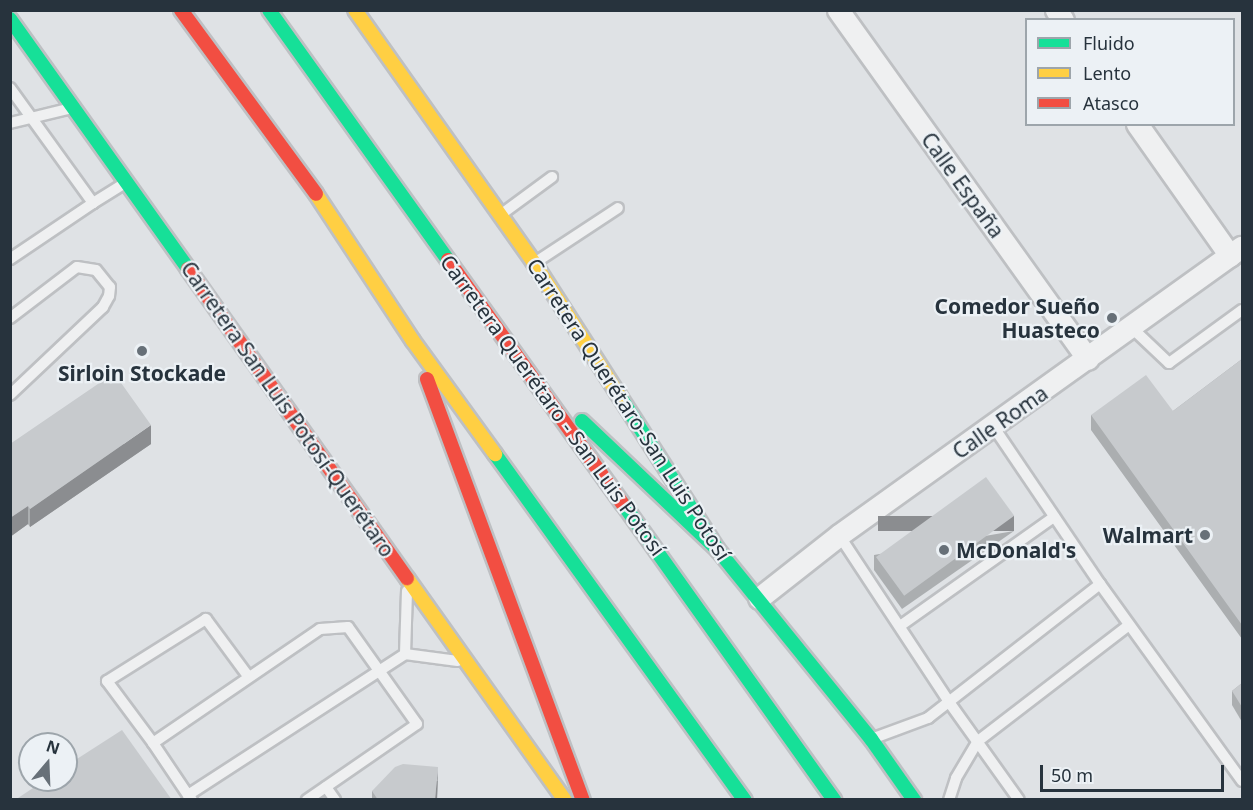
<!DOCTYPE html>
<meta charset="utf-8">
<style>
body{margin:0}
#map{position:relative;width:1253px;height:810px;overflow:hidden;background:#dfe2e5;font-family:"Noto Sans",sans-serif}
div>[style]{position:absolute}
.roads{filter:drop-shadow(2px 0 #bec0c3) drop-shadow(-2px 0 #bec0c3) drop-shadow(0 2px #bec0c3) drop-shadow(0 -2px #bec0c3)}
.lane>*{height:10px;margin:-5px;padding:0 5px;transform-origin:5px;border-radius:5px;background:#eff0f1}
.street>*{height:21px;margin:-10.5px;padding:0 10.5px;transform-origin:10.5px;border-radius:10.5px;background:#eff0f1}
.fast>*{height:14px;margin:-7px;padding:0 7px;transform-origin:7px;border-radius:7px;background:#16e098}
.slow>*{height:14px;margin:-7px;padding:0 7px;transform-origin:7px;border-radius:7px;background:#ffcf43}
.jam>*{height:14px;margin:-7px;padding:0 7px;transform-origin:7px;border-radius:7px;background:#f24e42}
.wall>*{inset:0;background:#abaeb0}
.shaded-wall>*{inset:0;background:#8b8d90;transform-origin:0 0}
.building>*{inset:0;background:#c7cacd;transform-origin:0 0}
.dots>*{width:16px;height:16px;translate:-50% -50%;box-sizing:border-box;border:3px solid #ecf1f5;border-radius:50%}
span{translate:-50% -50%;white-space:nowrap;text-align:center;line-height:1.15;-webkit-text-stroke:4.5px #ecf1f5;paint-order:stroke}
.street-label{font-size:21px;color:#27333d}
.poi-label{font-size:21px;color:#27333d;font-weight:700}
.right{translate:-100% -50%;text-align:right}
.left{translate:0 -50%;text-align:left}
.frame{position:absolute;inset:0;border:12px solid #27333d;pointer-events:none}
.legend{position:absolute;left:1025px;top:18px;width:210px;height:108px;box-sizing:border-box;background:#ecf1f5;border:2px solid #9da5ab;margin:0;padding:8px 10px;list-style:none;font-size:18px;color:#27333d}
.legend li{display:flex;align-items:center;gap:12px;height:30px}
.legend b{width:30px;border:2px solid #9da5ab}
.north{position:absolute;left:18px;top:732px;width:60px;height:60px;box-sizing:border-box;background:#ecf1f5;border:2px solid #9da5ab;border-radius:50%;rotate:19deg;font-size:16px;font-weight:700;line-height:24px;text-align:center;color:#27333d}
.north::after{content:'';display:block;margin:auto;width:21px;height:27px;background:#677078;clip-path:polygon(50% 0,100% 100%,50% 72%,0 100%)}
.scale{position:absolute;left:1040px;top:765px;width:184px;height:27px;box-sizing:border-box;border:3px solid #27333d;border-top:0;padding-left:8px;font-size:18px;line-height:21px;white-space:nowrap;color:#27333d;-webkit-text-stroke:4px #ecf1f5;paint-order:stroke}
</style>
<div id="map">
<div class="roads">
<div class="lane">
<div style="left:10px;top:88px;width:142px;rotate:54.2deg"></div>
<div style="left:93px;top:203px;width:36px;rotate:-32deg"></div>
<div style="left:10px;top:123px;width:60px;rotate:-13.6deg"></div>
<div style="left:503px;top:213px;width:61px;rotate:-36.3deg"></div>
<div style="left:10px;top:259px;width:100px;rotate:-34deg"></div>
<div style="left:536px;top:262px;width:98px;rotate:-33.4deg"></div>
<div style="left:10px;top:318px;width:84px;rotate:-37.3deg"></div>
<div style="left:77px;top:267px;width:19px;rotate:9deg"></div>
<div style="left:96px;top:270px;width:22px;rotate:51deg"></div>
<div style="left:110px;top:287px;width:9px;rotate:96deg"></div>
<div style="left:109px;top:296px;width:13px;rotate:119deg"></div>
<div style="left:103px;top:307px;width:128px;rotate:136.6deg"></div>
<div style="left:1132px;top:328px;width:51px;rotate:43.4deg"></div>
<div style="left:1169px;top:363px;width:90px;rotate:-36deg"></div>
<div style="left:993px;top:426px;width:191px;rotate:55.9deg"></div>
<div style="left:839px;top:535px;width:200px;rotate:56.6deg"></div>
<div style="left:949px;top:702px;width:120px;rotate:54.5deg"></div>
<div style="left:900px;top:626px;width:189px;rotate:-35.3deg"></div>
<div style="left:405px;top:654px;width:63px;rotate:-88.2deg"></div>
<div style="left:248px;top:676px;width:71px;rotate:-126.4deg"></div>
<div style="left:206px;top:619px;width:117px;rotate:147.9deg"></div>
<div style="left:107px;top:681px;width:77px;rotate:53.4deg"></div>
<div style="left:153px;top:743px;width:202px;rotate:-34.3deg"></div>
<div style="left:320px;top:629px;width:28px;rotate:-4deg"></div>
<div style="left:348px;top:627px;width:119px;rotate:54.6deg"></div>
<div style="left:417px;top:724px;width:134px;rotate:145.4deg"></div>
<div style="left:874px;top:738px;width:58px;rotate:-20.3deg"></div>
<div style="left:928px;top:718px;width:218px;rotate:-37.9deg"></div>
<div style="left:1100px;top:584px;width:243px;rotate:54.2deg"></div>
<div style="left:153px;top:743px;width:63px;rotate:56.1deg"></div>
<div style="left:326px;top:787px;width:16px;rotate:55deg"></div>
<div style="left:192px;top:800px;width:6px;rotate:-129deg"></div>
<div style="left:188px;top:795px;width:259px;rotate:-33deg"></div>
<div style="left:405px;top:654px;width:53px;rotate:7.5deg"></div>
<div style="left:949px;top:800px;width:23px;rotate:-72deg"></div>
<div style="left:956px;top:778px;width:43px;rotate:-59.3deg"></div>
<div style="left:978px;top:741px;width:190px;rotate:-37.5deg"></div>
</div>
<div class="street">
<div style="left:838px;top:10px;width:429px;rotate:54.4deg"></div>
<div style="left:1056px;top:10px;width:12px;rotate:55deg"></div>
<div style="left:1137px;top:124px;width:161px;rotate:54.8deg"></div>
<div style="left:759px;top:598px;width:102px;rotate:-38.2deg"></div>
<div style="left:839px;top:535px;width:495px;rotate:-35.6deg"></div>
</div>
<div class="fast">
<div style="left:269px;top:10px;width:307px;rotate:54.4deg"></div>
<div style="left:10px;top:19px;width:307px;rotate:54.5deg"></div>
<div style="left:620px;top:397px;width:182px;rotate:57.4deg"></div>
<div style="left:718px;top:550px;width:243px;rotate:51deg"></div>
<div style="left:871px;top:739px;width:75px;rotate:54.8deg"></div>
<div style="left:582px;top:421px;width:187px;rotate:43.5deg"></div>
<div style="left:495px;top:454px;width:427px;rotate:54.2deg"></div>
<div style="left:623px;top:504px;width:364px;rotate:54.5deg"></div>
</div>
<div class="slow">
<div style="left:355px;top:10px;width:310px;rotate:54.7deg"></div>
<div style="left:534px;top:263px;width:159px;rotate:57.3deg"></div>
<div style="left:316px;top:194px;width:176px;rotate:56.6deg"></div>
<div style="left:413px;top:341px;width:140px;rotate:54deg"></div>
<div style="left:407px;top:578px;width:272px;rotate:54.6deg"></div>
</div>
<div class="jam">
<div style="left:181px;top:10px;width:228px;rotate:53.7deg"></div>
<div style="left:448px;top:260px;width:300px;rotate:54.4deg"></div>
<div style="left:188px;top:269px;width:379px;rotate:54.7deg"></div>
<div style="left:427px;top:379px;width:449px;rotate:69.7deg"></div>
</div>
</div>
<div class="wall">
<div style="clip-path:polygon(1242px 359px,1242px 639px,1091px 430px,1091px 415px,1173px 411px)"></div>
<div style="clip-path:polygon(10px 444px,151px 444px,30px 527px,28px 524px,10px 537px)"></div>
<div style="clip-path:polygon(1014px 531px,902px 609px,874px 570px,874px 555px)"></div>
<div style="clip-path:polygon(1242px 683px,1242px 722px,1232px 705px,1232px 691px)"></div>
<div style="clip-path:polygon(438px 781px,437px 800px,372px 800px,372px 791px)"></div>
</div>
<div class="shaded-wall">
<div style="clip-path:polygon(151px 425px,151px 444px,30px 527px,30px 509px)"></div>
<div style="clip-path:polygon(28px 506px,28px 524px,10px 537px,10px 518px)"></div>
<div style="left:1014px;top:516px;width:15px;height:136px;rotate:90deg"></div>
<div style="clip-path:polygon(438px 767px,437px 800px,435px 800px)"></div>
</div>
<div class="building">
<div style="clip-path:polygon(1242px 359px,1242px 625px,1091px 415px,1146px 375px,1173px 411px)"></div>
<div style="clip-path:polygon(114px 373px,151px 425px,30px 509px,28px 506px,10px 518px,10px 444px)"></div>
<div style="left:986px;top:477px;width:48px;height:136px;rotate:54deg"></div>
<div style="clip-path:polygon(1242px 683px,1242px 707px,1232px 691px)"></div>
<div style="clip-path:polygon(122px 730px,172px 800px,15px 800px,45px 780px,66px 780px,66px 766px)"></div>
<div style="clip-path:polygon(403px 764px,438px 767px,435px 800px,378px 800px,372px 791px,395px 767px)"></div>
</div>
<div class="dots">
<div style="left:1112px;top:318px;background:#677078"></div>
<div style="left:142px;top:351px;background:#677078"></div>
<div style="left:1205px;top:535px;background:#677078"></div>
<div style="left:944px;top:550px;background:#677078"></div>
</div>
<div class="street-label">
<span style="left:963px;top:185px;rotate:54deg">Calle España</span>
<span style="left:553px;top:405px;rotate:54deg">Carretera Querétaro - San Luis Potosí</span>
<span style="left:288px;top:409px;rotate:55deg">Carretera San Luis Potosí-Querétaro</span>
<span style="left:629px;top:409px;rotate:57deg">Carretera Querétaro-San Luis Potosí</span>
<span style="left:1000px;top:422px;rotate:-35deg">Calle Roma</span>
</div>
<div class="poi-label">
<span class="right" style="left:1100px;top:318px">Comedor Sueño<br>Huasteco</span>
<span style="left:142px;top:373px">Sirloin Stockade</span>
<span class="right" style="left:1193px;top:535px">Walmart</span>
<span class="left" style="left:956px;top:550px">McDonald's</span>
</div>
<div class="frame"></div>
<ul class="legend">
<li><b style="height:8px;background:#16e098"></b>Fluido</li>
<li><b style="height:8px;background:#ffcf43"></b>Lento</li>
<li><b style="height:8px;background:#f24e42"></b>Atasco</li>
</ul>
<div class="north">N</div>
<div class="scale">50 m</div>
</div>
